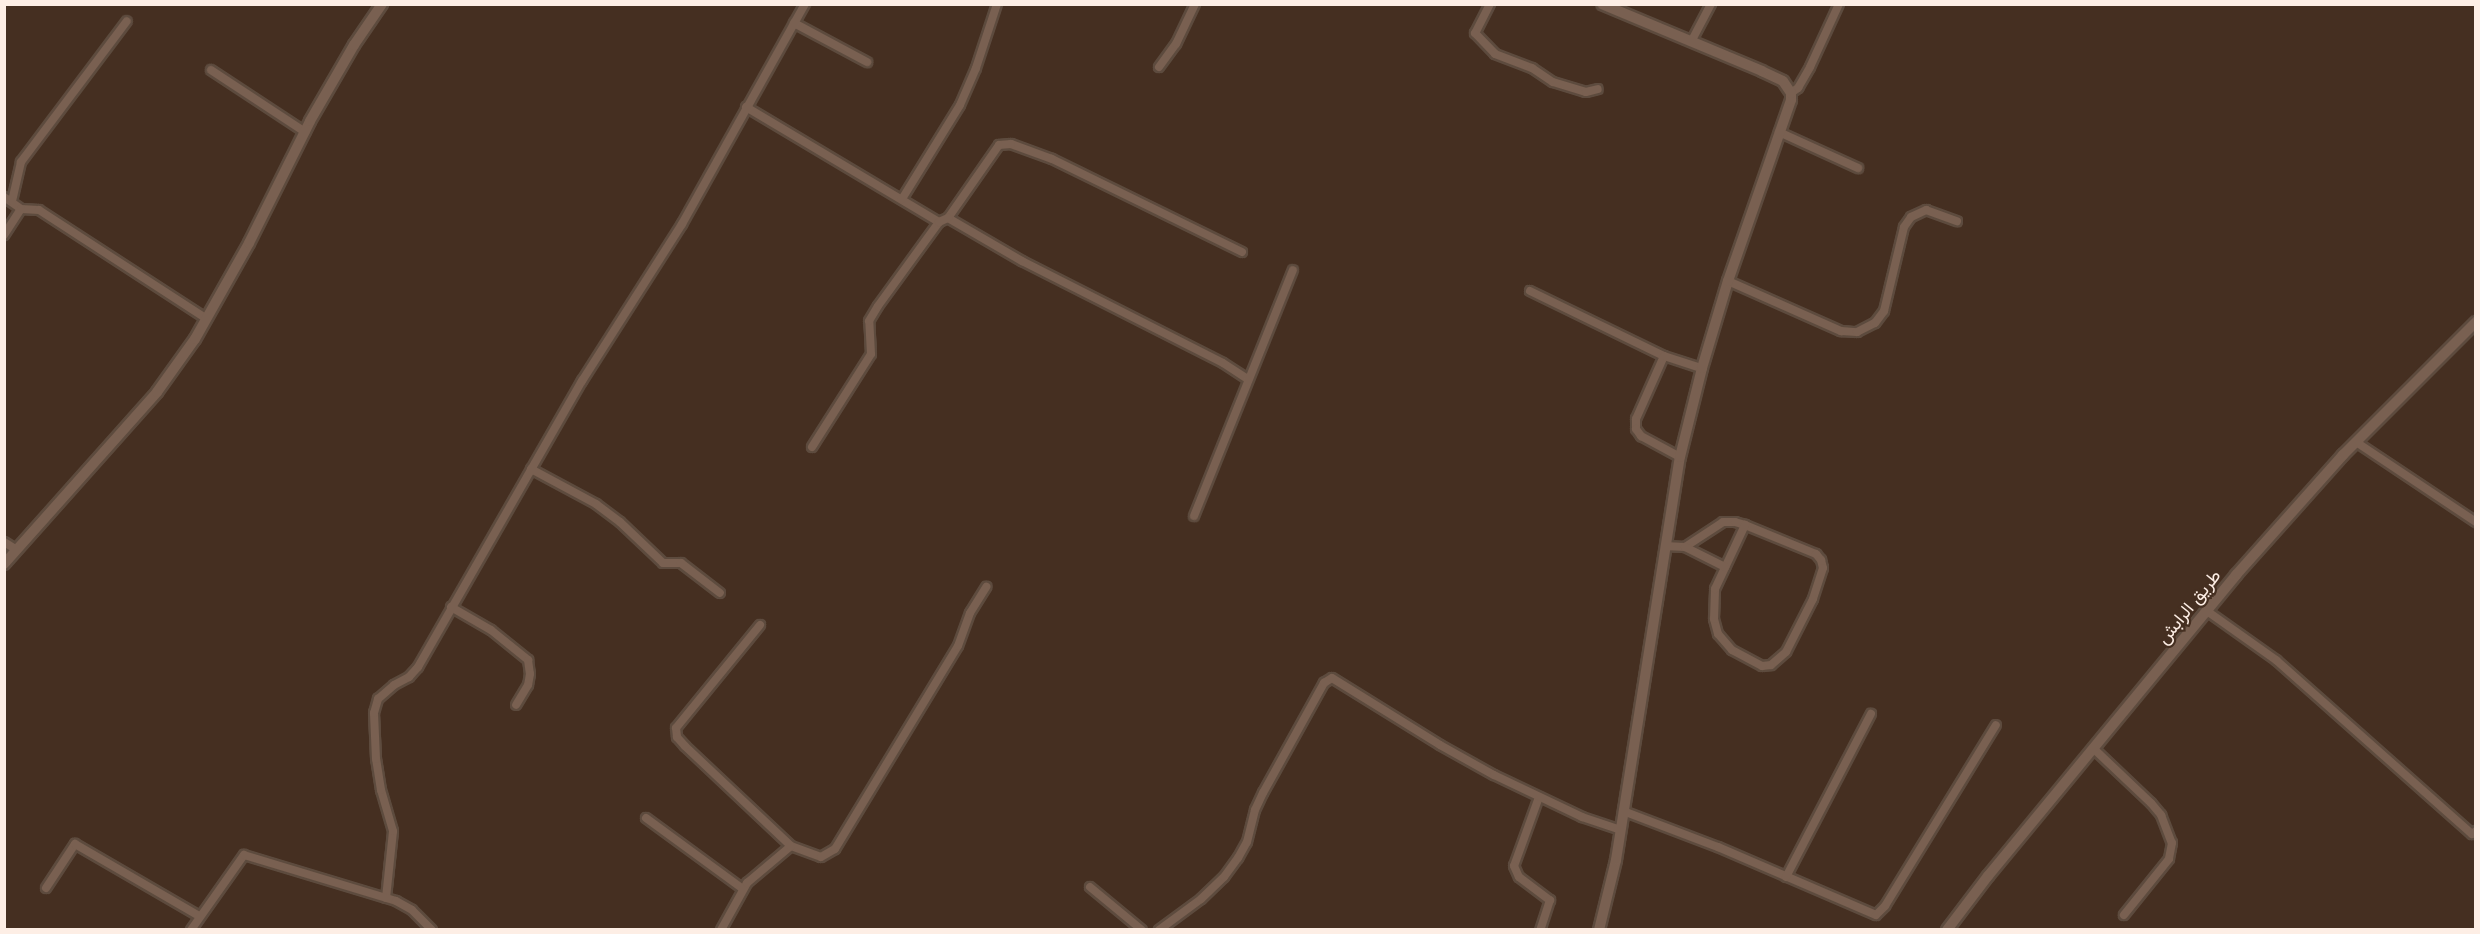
<!DOCTYPE html>
<meta charset="utf-8">
<style>
body{margin:0}
#map{position:relative;width:2480px;height:934px;overflow:hidden;background:#452f21;font-family:"PT Sans",Vazirmatn,sans-serif}
div>[style]{position:absolute}
.roads{filter:drop-shadow(2px 0 #5d4b3e) drop-shadow(-2px 0 #5d4b3e) drop-shadow(0 2px #5d4b3e) drop-shadow(0 -2px #5d4b3e)}
.street>*{height:8px;margin:-4px;padding:0 4px;transform-origin:4px;border-radius:4px;background:#796051}
.secondary>*{height:10px;margin:-5px;padding:0 5px;transform-origin:5px;border-radius:5px;background:#796051}
span{translate:-50% -50%;white-space:nowrap;text-align:center;line-height:1.15;-webkit-text-stroke:4.5px #452f21;paint-order:stroke}
.street-label{font-size:18px;color:#fdeee5}
.frame{position:absolute;inset:0;border:6px solid #fdeee5;pointer-events:none}
</style>
<div id="map">
<div class="roads">
<div class="street">
<div style="left:1490px;top:4px;width:33px;rotate:117deg"></div>
<div style="left:1475px;top:33px;width:29px;rotate:46deg"></div>
<div style="left:1495px;top:54px;width:40px;rotate:21deg"></div>
<div style="left:1532px;top:68px;width:25px;rotate:34deg"></div>
<div style="left:1553px;top:82px;width:34px;rotate:17deg"></div>
<div style="left:1586px;top:92px;width:12px;rotate:-14deg"></div>
<div style="left:794px;top:23px;width:83px;rotate:28.1deg"></div>
<div style="left:1691px;top:42px;width:43px;rotate:-62.2deg"></div>
<div style="left:1159px;top:67px;width:29px;rotate:-54deg"></div>
<div style="left:1176px;top:44px;width:44px;rotate:-64.6deg"></div>
<div style="left:211px;top:70px;width:113px;rotate:33.4deg"></div>
<div style="left:1791px;top:93px;width:9px;rotate:-36deg"></div>
<div style="left:1798px;top:88px;width:24px;rotate:-60deg"></div>
<div style="left:1810px;top:67px;width:69px;rotate:-65.3deg"></div>
<div style="left:746px;top:107px;width:225px;rotate:30.8deg"></div>
<div style="left:1779px;top:132px;width:87px;rotate:24.5deg"></div>
<div style="left:4px;top:197px;width:21px;rotate:35deg"></div>
<div style="left:21px;top:209px;width:18px;rotate:3deg"></div>
<div style="left:39px;top:210px;width:200px;rotate:33deg"></div>
<div style="left:902px;top:199px;width:110px;rotate:-58.3deg"></div>
<div style="left:960px;top:105px;width:40px;rotate:-66.6deg"></div>
<div style="left:976px;top:68px;width:67px;rotate:-71.8deg"></div>
<div style="left:12px;top:201px;width:40px;rotate:-77deg"></div>
<div style="left:21px;top:162px;width:176px;rotate:-53.1deg"></div>
<div style="left:4px;top:235px;width:31px;rotate:-57deg"></div>
<div style="left:1242px;top:252px;width:212px;rotate:-153.9deg"></div>
<div style="left:1052px;top:159px;width:44px;rotate:-159.9deg"></div>
<div style="left:1011px;top:144px;width:12px;rotate:175deg"></div>
<div style="left:999px;top:145px;width:89px;rotate:124.9deg"></div>
<div style="left:948px;top:218px;width:86px;rotate:30.2deg"></div>
<div style="left:1022px;top:261px;width:225px;rotate:26.9deg"></div>
<div style="left:1223px;top:363px;width:30px;rotate:33deg"></div>
<div style="left:1728px;top:281px;width:124px;rotate:23.9deg"></div>
<div style="left:1841px;top:331px;width:16px;rotate:4deg"></div>
<div style="left:1857px;top:332px;width:20px;rotate:-27deg"></div>
<div style="left:1875px;top:323px;width:15px;rotate:-53deg"></div>
<div style="left:1884px;top:311px;width:86px;rotate:-76.6deg"></div>
<div style="left:1904px;top:227px;width:12px;rotate:-55deg"></div>
<div style="left:1911px;top:217px;width:17px;rotate:-25deg"></div>
<div style="left:1926px;top:210px;width:33px;rotate:20deg"></div>
<div style="left:1530px;top:291px;width:149px;rotate:25.9deg"></div>
<div style="left:1664px;top:356px;width:69px;rotate:114deg"></div>
<div style="left:1636px;top:419px;width:10px;rotate:90deg"></div>
<div style="left:1636px;top:429px;width:9px;rotate:54deg"></div>
<div style="left:1641px;top:436px;width:44px;rotate:28.3deg"></div>
<div style="left:1664px;top:356px;width:40px;rotate:18deg"></div>
<div style="left:2356px;top:442px;width:144px;rotate:33.7deg"></div>
<div style="left:812px;top:447px;width:110px;rotate:-57.6deg"></div>
<div style="left:871px;top:354px;width:33px;rotate:-93deg"></div>
<div style="left:869px;top:321px;width:17px;rotate:-59deg"></div>
<div style="left:878px;top:306px;width:104px;rotate:-54deg"></div>
<div style="left:939px;top:222px;width:10px;rotate:-24deg"></div>
<div style="left:531px;top:469px;width:74px;rotate:28.3deg"></div>
<div style="left:596px;top:504px;width:30px;rotate:37deg"></div>
<div style="left:620px;top:522px;width:59px;rotate:43.6deg"></div>
<div style="left:663px;top:563px;width:18px"></div>
<div style="left:681px;top:563px;width:49px;rotate:37.6deg"></div>
<div style="left:1194px;top:516px;width:265px;rotate:-68.1deg"></div>
<div style="left:4px;top:542px;width:15px;rotate:32deg"></div>
<div style="left:1665px;top:546px;width:20px;rotate:3deg"></div>
<div style="left:1685px;top:547px;width:45px;rotate:-33.3deg"></div>
<div style="left:1723px;top:522px;width:12px"></div>
<div style="left:1735px;top:522px;width:10px;rotate:17deg"></div>
<div style="left:1745px;top:525px;width:77px;rotate:22.2deg"></div>
<div style="left:1816px;top:554px;width:8px;rotate:50deg"></div>
<div style="left:1821px;top:560px;width:8px;rotate:76deg"></div>
<div style="left:1823px;top:568px;width:33px;rotate:108deg"></div>
<div style="left:1813px;top:599px;width:59px;rotate:117deg"></div>
<div style="left:1786px;top:652px;width:20px;rotate:139deg"></div>
<div style="left:1771px;top:665px;width:9px;rotate:174deg"></div>
<div style="left:1762px;top:666px;width:34px;rotate:-152deg"></div>
<div style="left:1732px;top:650px;width:21px;rotate:-131deg"></div>
<div style="left:1718px;top:634px;width:16px;rotate:-105deg"></div>
<div style="left:1714px;top:619px;width:30px;rotate:-88deg"></div>
<div style="left:1715px;top:589px;width:71px;rotate:-64.9deg"></div>
<div style="left:1685px;top:547px;width:45px;rotate:26.6deg"></div>
<div style="left:451px;top:607px;width:46px;rotate:29.9deg"></div>
<div style="left:491px;top:630px;width:48px;rotate:39deg"></div>
<div style="left:528px;top:660px;width:14px;rotate:82deg"></div>
<div style="left:530px;top:674px;width:11px;rotate:100deg"></div>
<div style="left:528px;top:685px;width:23px;rotate:121deg"></div>
<div style="left:2207px;top:611px;width:85px;rotate:35.4deg"></div>
<div style="left:2276px;top:660px;width:262px;rotate:41.6deg"></div>
<div style="left:2472px;top:834px;width:5px;rotate:-37deg"></div>
<div style="left:2094px;top:749px;width:79px;rotate:43.5deg"></div>
<div style="left:2151px;top:803px;width:16px;rotate:50deg"></div>
<div style="left:2161px;top:815px;width:30px;rotate:69deg"></div>
<div style="left:2172px;top:843px;width:16px;rotate:101deg"></div>
<div style="left:2169px;top:859px;width:72px;rotate:128.8deg"></div>
<div style="left:1539px;top:797px;width:73px;rotate:109.9deg"></div>
<div style="left:1514px;top:866px;width:12px;rotate:66deg"></div>
<div style="left:1519px;top:877px;width:39px;rotate:37deg"></div>
<div style="left:1550px;top:900px;width:32px;rotate:108deg"></div>
<div style="left:1623px;top:811px;width:102px;rotate:20.8deg"></div>
<div style="left:1718px;top:847px;width:172px;rotate:23.3deg"></div>
<div style="left:1876px;top:915px;width:13px;rotate:-45deg"></div>
<div style="left:1885px;top:906px;width:212px;rotate:-58.5deg"></div>
<div style="left:646px;top:818px;width:120px;rotate:36.2deg"></div>
<div style="left:791px;top:846px;width:32px;rotate:20deg"></div>
<div style="left:821px;top:857px;width:16px;rotate:-30deg"></div>
<div style="left:835px;top:849px;width:237px;rotate:-58.8deg"></div>
<div style="left:958px;top:646px;width:35px;rotate:-70deg"></div>
<div style="left:970px;top:613px;width:31px;rotate:-58deg"></div>
<div style="left:1786px;top:877px;width:184px;rotate:-62.5deg"></div>
<div style="left:1090px;top:887px;width:67px;rotate:39.6deg"></div>
<div style="left:46px;top:888px;width:53px;rotate:-56.6deg"></div>
<div style="left:75px;top:844px;width:143px;rotate:30.1deg"></div>
<div style="left:386px;top:898px;width:67px;rotate:-84deg"></div>
<div style="left:393px;top:831px;width:43px;rotate:-106.3deg"></div>
<div style="left:381px;top:790px;width:31px;rotate:-99deg"></div>
<div style="left:376px;top:759px;width:46px;rotate:-92.5deg"></div>
<div style="left:374px;top:713px;width:15px;rotate:-74deg"></div>
<div style="left:378px;top:699px;width:21px;rotate:-41deg"></div>
<div style="left:394px;top:685px;width:17px;rotate:-28deg"></div>
<div style="left:409px;top:677px;width:13px;rotate:-48deg"></div>
<div style="left:418px;top:667px;width:330px;rotate:-60.2deg"></div>
<div style="left:582px;top:381px;width:186px;rotate:-57.5deg"></div>
<div style="left:682px;top:224px;width:252px;rotate:-60.8deg"></div>
<div style="left:191px;top:930px;width:92px;rotate:-54.8deg"></div>
<div style="left:244px;top:855px;width:159px;rotate:16.8deg"></div>
<div style="left:396px;top:901px;width:18px;rotate:29deg"></div>
<div style="left:412px;top:910px;width:28px;rotate:45deg"></div>
<div style="left:721px;top:930px;width:54px;rotate:-61deg"></div>
<div style="left:747px;top:883px;width:57px;rotate:-40.1deg"></div>
<div style="left:791px;top:846px;width:146px;rotate:-136.7deg"></div>
<div style="left:685px;top:746px;width:12px;rotate:-132deg"></div>
<div style="left:677px;top:737px;width:9px;rotate:-96deg"></div>
<div style="left:676px;top:728px;width:133px;rotate:-50.8deg"></div>
<div style="left:1159px;top:930px;width:52px;rotate:-36.4deg"></div>
<div style="left:1201px;top:899px;width:32px;rotate:-44deg"></div>
<div style="left:1224px;top:877px;width:24px;rotate:-54deg"></div>
<div style="left:1238px;top:858px;width:18px;rotate:-61deg"></div>
<div style="left:1247px;top:842px;width:33px;rotate:-76deg"></div>
<div style="left:1255px;top:810px;width:19px;rotate:-65deg"></div>
<div style="left:1263px;top:793px;width:126px;rotate:-61deg"></div>
<div style="left:1324px;top:683px;width:9px;rotate:-32deg"></div>
<div style="left:1332px;top:678px;width:127px;rotate:31.8deg"></div>
<div style="left:1440px;top:745px;width:62px;rotate:29.1deg"></div>
<div style="left:1494px;top:775px;width:98px;rotate:25.5deg"></div>
<div style="left:1582px;top:817px;width:41px;rotate:18.4deg"></div>
</div>
<div class="secondary">
<div style="left:4px;top:564px;width:230px;rotate:-48.3deg"></div>
<div style="left:157px;top:392px;width:65px;rotate:-54.4deg"></div>
<div style="left:195px;top:339px;width:110px;rotate:-60.6deg"></div>
<div style="left:249px;top:243px;width:136px;rotate:-63.4deg"></div>
<div style="left:310px;top:121px;width:88px;rotate:-59.9deg"></div>
<div style="left:354px;top:45px;width:50px;rotate:-55.7deg"></div>
<div style="left:1599px;top:930px;width:72px;rotate:-76.3deg"></div>
<div style="left:1616px;top:860px;width:408px;rotate:-81deg"></div>
<div style="left:1680px;top:457px;width:92px;rotate:-76.1deg"></div>
<div style="left:1702px;top:368px;width:91px;rotate:-73.4deg"></div>
<div style="left:1728px;top:281px;width:192px;rotate:-70.8deg"></div>
<div style="left:1791px;top:100px;width:7px;rotate:-90deg"></div>
<div style="left:1791px;top:93px;width:14px;rotate:-124deg"></div>
<div style="left:1783px;top:81px;width:23px;rotate:-155deg"></div>
<div style="left:1762px;top:71px;width:173px;rotate:-157.3deg"></div>
<div style="left:1947px;top:930px;width:68px;rotate:-52.8deg"></div>
<div style="left:1988px;top:876px;width:390px;rotate:-50.5deg"></div>
<div style="left:2236px;top:575px;width:161px;rotate:-48.3deg"></div>
<div style="left:2343px;top:455px;width:188px;rotate:-45deg"></div>
</div>
</div>
<div class="street-label">
<span style="left:2189px;top:607px;rotate:-51deg">طريق الرابش</span>
</div>
<div class="frame"></div>
</div>
